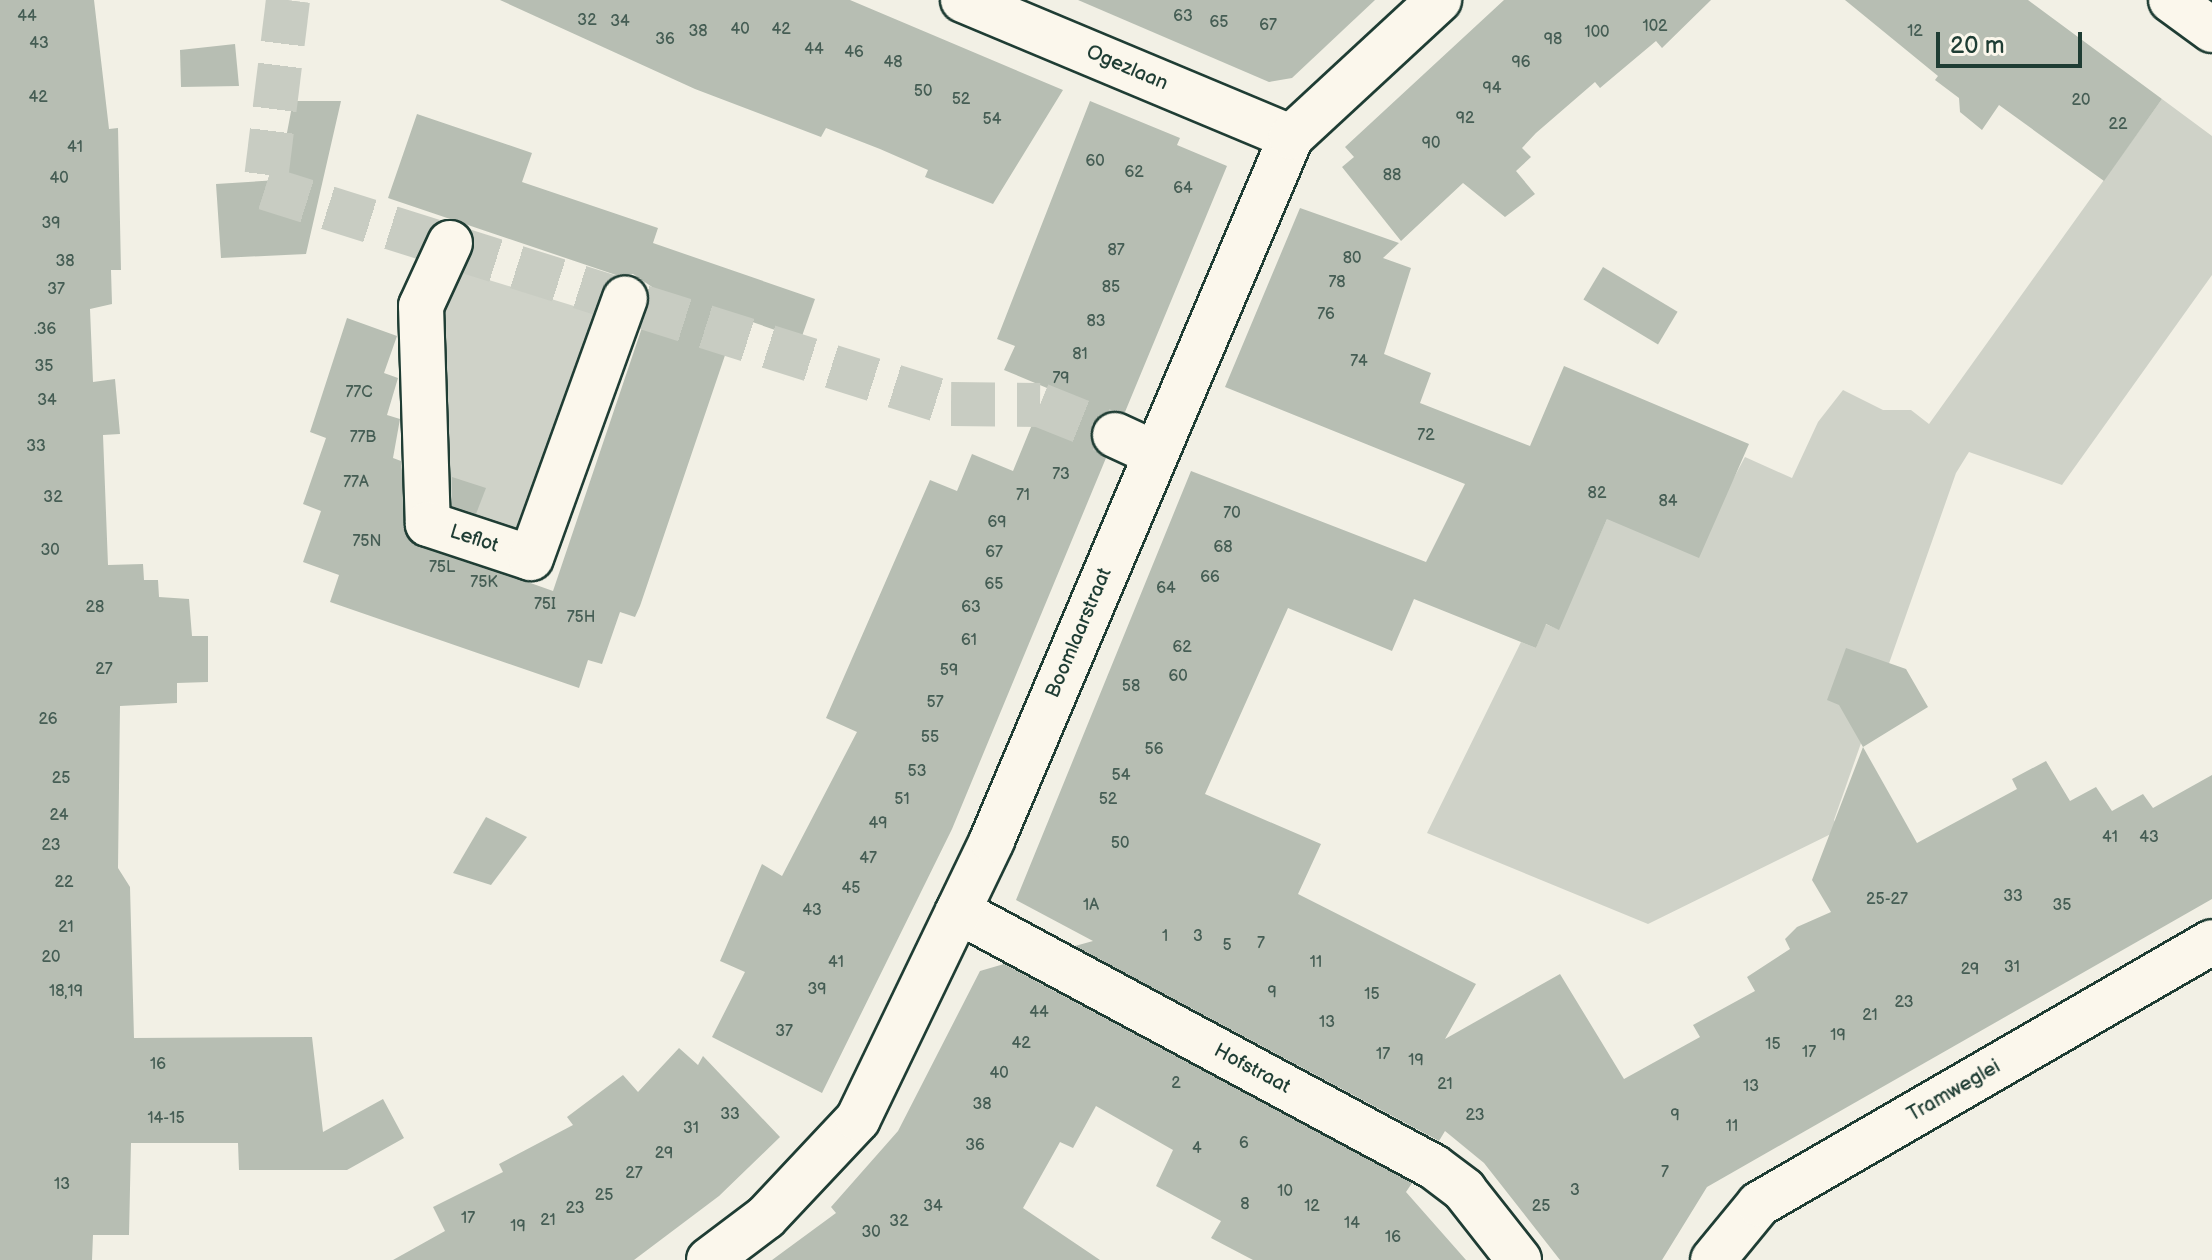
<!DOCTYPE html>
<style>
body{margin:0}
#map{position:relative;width:2212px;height:1260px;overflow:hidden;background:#f2f0e5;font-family:"Balsamiq Sans",sans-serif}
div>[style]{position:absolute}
.green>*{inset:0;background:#cfd2c8}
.building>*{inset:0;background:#b7beb3;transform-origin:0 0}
.minor-tunnel>*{height:44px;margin-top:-22px;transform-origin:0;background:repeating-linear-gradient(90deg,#c8ccc2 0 44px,transparent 0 66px)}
.roads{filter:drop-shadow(2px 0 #1f3d34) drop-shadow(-2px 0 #1f3d34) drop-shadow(0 2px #1f3d34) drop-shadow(0 -2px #1f3d34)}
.minor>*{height:44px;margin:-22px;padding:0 22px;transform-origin:22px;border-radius:22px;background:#fbf7ec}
.tertiary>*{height:44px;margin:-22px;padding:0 22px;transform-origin:22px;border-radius:22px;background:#fbf7ec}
span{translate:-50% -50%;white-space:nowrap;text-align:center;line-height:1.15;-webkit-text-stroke:6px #fbf7ec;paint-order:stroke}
.number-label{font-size:16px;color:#455d54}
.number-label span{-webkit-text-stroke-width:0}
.street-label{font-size:20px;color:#1f3d34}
.scale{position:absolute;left:1936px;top:32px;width:146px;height:36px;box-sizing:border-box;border:4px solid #1f3d34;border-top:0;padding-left:10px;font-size:24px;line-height:28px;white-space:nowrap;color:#1f3d34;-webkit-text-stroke:6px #fbf7ec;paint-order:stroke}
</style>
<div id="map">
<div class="green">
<div style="clip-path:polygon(2162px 99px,2212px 136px,2212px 275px,2062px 485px,1969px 452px,1956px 473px,1834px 820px,1839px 830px,1648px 924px,1427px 833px,1521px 642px,1536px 648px,1545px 624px,1558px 629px,1607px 519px,1730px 485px,1745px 457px,1792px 478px,1818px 422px,1843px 390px,1883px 410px,1911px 410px,1929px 424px)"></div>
<div style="clip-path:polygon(453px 269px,600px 314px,521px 539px,446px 514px,435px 310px)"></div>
</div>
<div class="building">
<div style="clip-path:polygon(0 0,94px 0,109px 129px,118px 128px,121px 270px,111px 270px,112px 304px,90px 309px,93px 382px,115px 379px,120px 434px,103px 435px,108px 565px,143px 564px,144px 580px,158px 580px,159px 597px,189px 599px,192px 636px,208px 636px,208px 682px,177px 683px,177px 703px,120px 706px,118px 868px,130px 887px,134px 1038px,312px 1037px,323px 1132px,383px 1099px,404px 1138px,347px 1170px,239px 1170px,238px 1143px,131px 1143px,129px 1235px,93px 1235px,92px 1260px,0 1260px)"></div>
<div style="clip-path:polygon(500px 0,850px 0,1063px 90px,993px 204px,925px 177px,928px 170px,880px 149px,826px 128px,821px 137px,695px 89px)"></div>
<div style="clip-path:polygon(1078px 0,1375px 0,1292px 78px,1269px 82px)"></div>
<div style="clip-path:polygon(1504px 0,1711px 0,1662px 48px,1656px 41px,1600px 88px,1595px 82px,1536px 133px,1522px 148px,1531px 157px,1516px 171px,1535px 194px,1505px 217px,1463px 183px,1401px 241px,1342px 167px,1354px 157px,1345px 147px)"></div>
<div style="clip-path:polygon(1845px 0,2028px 0,2162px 99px,2104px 181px,1999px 105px,1982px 130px,1960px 112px,1959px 98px,1935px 80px,1938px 76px)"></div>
<div style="clip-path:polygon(235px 44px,239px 86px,181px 87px,180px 50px)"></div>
<div style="clip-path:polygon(293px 101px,341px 101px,306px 254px,221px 258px,216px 184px,278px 180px)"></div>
<div style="clip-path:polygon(1090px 101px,1180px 138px,1177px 145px,1227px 166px,1125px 412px,1101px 414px,1092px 425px,1094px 449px,1106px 458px,952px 829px,822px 1093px,712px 1037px,745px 972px,720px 961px,762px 864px,782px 876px,857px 732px,826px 718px,930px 480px,957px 491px,972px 454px,1013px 471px,1047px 388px,1004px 370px,1015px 346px,997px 339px)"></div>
<div style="clip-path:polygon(417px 114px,532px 153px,522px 182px,658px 228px,653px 243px,815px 299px,801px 339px,738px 317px,640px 606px,635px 617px,620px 612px,602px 664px,588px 660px,579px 688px,330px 602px,339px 575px,303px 562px,321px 511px,303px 504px,326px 438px,310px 432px,347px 318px,397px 336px,384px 373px,398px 378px,387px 415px,400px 419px,393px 458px,401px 461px,409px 540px,553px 591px,655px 289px,633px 274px,616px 275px,388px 198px)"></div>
<div style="clip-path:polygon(1300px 208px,1399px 243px,1383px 258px,1411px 268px,1384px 354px,1431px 373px,1420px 403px,1530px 446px,1564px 366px,1749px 444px,1699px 558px,1607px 519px,1559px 630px,1546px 624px,1536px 648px,1414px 599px,1392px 651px,1288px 608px,1205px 794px,1321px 844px,1298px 894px,1476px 984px,1445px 1039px,1560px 974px,1624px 1079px,1700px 1037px,1693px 1025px,1755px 991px,1747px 977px,1790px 949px,1785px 939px,1797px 927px,1831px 912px,1812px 880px,1863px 747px,1839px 705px,1827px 700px,1846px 648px,1906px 669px,1928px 707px,1863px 747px,1917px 843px,2017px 789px,2012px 779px,2046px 761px,2070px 801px,2096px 787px,2112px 811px,2143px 794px,2153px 808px,2212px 775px,2212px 899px,1707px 1187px,1662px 1260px,1560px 1260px,1484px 1163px,1445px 1131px,1439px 1141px,1075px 946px,1093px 941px,1016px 900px,1191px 471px,1426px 562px,1465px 484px,1225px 387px)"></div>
<div style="left:1603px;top:267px;width:87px;height:38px;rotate:31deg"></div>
<div style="clip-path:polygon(452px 477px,486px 488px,476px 514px,452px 506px)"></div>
<div style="clip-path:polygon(486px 817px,527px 837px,491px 885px,453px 873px)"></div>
<div style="clip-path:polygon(1004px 964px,1412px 1183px,1406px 1192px,1466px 1260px,1253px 1260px,1211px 1238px,1221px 1221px,1156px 1186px,1173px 1150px,1096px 1106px,1073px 1148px,1060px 1142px,1023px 1208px,1100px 1260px,772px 1260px,836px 1213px,831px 1207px,898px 1131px,980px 971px)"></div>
<div style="clip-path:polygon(679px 1048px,698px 1065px,703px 1056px,780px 1137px,719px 1196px,634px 1260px,393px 1260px,445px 1231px,433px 1207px,503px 1172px,499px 1164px,573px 1125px,567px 1117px,623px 1075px,638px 1092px)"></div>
</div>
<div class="minor-tunnel">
<div style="left:288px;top:0;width:189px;rotate:97deg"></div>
<div style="left:265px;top:188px;width:719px;rotate:17.48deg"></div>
<div style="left:951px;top:404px;width:89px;rotate:0.6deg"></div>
<div style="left:1040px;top:405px;width:81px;rotate:21.8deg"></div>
</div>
<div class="roads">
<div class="minor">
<div style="left:963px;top:0;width:355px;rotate:22.7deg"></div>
<div style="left:2171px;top:0;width:51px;rotate:36.2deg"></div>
<div style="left:450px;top:243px;width:69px;rotate:114.7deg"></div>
<div style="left:421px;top:306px;width:218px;rotate:88.2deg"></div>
<div style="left:428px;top:524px;width:108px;rotate:18.3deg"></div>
<div style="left:531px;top:558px;width:276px;rotate:-70.1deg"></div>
<div style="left:1115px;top:435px;width:43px;rotate:24.8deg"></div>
<div style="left:958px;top:911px;width:540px;rotate:28.27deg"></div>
<div style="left:1434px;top:1167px;width:38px;rotate:37deg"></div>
<div style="left:1464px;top:1190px;width:89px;rotate:51.8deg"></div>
<div style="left:709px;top:1260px;width:71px;rotate:-37deg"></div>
<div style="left:766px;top:1217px;width:134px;rotate:-46.8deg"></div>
<div style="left:858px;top:1119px;width:310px;rotate:-64.3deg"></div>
<div style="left:992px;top:840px;width:764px;rotate:-66.96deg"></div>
<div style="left:1291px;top:137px;width:202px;rotate:-42.8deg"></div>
</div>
<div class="tertiary">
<div style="left:1713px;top:1260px;width:72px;rotate:-50.6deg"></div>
<div style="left:1759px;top:1204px;width:523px;rotate:-30.04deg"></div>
</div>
</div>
<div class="number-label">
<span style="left:27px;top:17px">44</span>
<span style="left:1183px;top:17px">63</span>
<span style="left:587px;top:21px">32</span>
<span style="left:620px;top:22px">34</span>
<span style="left:1219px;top:23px">65</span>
<span style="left:1268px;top:26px">67</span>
<span style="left:1655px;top:27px">102</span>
<span style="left:740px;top:30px">40</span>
<span style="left:781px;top:30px">42</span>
<span style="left:698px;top:32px">38</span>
<span style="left:1915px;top:32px">12</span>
<span style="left:1597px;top:33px">100</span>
<span style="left:665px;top:40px">36</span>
<span style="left:1553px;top:40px">98</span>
<span style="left:39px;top:44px">43</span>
<span style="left:814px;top:50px">44</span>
<span style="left:854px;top:53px">46</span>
<span style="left:893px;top:63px">48</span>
<span style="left:1521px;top:63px">96</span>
<span style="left:1492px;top:89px">94</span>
<span style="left:923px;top:92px">50</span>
<span style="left:38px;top:98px">42</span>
<span style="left:961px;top:100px">52</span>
<span style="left:2081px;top:101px">20</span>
<span style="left:1465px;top:119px">92</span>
<span style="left:992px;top:120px">54</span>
<span style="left:2118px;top:125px">22</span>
<span style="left:1431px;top:144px">90</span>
<span style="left:75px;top:148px">41</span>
<span style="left:1095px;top:162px">60</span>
<span style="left:1134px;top:173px">62</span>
<span style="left:1392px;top:176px">88</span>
<span style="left:59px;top:179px">40</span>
<span style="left:1183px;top:189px">64</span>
<span style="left:51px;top:224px">39</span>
<span style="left:1116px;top:251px">87</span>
<span style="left:1352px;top:259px">80</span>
<span style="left:65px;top:262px">38</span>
<span style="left:1337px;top:283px">78</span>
<span style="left:1111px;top:288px">85</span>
<span style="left:56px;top:290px">37</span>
<span style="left:1326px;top:315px">76</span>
<span style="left:1096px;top:322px">83</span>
<span style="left:45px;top:330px">.36</span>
<span style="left:1080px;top:355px">81</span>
<span style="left:1359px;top:362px">74</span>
<span style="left:44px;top:367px">35</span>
<span style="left:1061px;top:379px">79</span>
<span style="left:359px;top:393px">77C</span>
<span style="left:47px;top:401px">34</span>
<span style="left:1426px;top:436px">72</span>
<span style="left:363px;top:438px">77B</span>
<span style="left:36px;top:447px">33</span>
<span style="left:1061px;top:475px">73</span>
<span style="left:356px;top:483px">77A</span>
<span style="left:1597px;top:494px">82</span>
<span style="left:1023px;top:496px">71</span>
<span style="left:53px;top:498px">32</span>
<span style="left:1668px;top:502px">84</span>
<span style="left:1232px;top:514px">70</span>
<span style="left:997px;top:523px">69</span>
<span style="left:367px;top:542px">75N</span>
<span style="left:1223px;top:548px">68</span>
<span style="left:50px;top:551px">30</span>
<span style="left:994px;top:553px">67</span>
<span style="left:442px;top:568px">75L</span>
<span style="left:1210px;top:578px">66</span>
<span style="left:484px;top:583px">75K</span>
<span style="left:994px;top:585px">65</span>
<span style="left:1166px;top:589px">64</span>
<span style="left:545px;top:605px">75I</span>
<span style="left:95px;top:608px">28</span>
<span style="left:971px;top:608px">63</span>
<span style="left:581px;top:618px">75H</span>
<span style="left:969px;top:641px">61</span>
<span style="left:1182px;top:648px">62</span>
<span style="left:104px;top:670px">27</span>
<span style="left:949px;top:671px">59</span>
<span style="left:1178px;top:677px">60</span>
<span style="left:1131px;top:687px">58</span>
<span style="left:935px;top:703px">57</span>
<span style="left:48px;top:720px">26</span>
<span style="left:930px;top:738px">55</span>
<span style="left:1154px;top:750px">56</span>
<span style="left:917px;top:772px">53</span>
<span style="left:1121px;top:776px">54</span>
<span style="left:61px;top:779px">25</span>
<span style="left:902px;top:800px">51</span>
<span style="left:1108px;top:800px">52</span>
<span style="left:59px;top:816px">24</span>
<span style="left:878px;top:824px">49</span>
<span style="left:2110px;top:838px">41</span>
<span style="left:2149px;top:838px">43</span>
<span style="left:1120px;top:844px">50</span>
<span style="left:51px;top:846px">23</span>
<span style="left:868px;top:859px">47</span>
<span style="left:64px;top:883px">22</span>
<span style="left:851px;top:889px">45</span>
<span style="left:2013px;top:897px">33</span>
<span style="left:1887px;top:900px">25-27</span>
<span style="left:1091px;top:906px">1A</span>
<span style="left:2062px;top:906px">35</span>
<span style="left:812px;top:911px">43</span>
<span style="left:66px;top:928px">21</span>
<span style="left:1165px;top:937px">1</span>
<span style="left:1198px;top:937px">3</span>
<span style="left:1261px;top:944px">7</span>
<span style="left:1227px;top:946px">5</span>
<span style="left:51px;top:958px">20</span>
<span style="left:836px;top:963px">41</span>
<span style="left:1316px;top:963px">11</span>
<span style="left:2012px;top:968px">31</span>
<span style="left:1970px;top:970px">29</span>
<span style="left:817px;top:990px">39</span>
<span style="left:66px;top:992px">18,19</span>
<span style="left:1272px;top:993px">9</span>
<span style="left:1372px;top:995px">15</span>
<span style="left:1904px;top:1003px">23</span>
<span style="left:1039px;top:1013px">44</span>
<span style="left:1870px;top:1016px">21</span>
<span style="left:1327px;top:1023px">13</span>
<span style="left:784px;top:1032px">37</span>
<span style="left:1838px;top:1036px">19</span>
<span style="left:1021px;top:1044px">42</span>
<span style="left:1773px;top:1045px">15</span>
<span style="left:1809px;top:1053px">17</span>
<span style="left:1383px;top:1055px">17</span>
<span style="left:1416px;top:1061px">19</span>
<span style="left:158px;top:1065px">16</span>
<span style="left:999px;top:1074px">40</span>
<span style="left:1176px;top:1084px">2</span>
<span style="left:1445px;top:1085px">21</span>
<span style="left:1751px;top:1087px">13</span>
<span style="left:982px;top:1105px">38</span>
<span style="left:730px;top:1115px">33</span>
<span style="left:1475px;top:1116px">23</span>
<span style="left:1675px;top:1116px">9</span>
<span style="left:166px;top:1119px">14-15</span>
<span style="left:1732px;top:1127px">11</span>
<span style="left:691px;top:1129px">31</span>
<span style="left:1244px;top:1144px">6</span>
<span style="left:975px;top:1146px">36</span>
<span style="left:1197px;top:1149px">4</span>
<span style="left:664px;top:1154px">29</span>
<span style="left:1665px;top:1173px">7</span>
<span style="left:634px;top:1174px">27</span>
<span style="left:62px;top:1185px">13</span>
<span style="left:1575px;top:1191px">3</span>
<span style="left:1285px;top:1192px">10</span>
<span style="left:604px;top:1196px">25</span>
<span style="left:1245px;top:1205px">8</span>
<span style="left:933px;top:1207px">34</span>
<span style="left:1312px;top:1207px">12</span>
<span style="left:1541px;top:1207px">25</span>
<span style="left:575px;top:1209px">23</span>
<span style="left:468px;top:1219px">17</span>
<span style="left:548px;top:1221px">21</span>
<span style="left:899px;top:1222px">32</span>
<span style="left:1352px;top:1224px">14</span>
<span style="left:518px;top:1227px">19</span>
<span style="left:871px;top:1233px">30</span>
<span style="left:1393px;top:1238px">16</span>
</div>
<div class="street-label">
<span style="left:1127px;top:68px;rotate:23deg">Ogezlaan</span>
<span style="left:474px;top:539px;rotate:18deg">Leflot</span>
<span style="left:1079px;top:633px;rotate:-67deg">Boomlaarstraat</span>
<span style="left:1252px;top:1069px;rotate:28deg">Hofstraat</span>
<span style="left:1954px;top:1091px;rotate:-30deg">Tramweglei</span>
</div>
<div class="scale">20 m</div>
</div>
